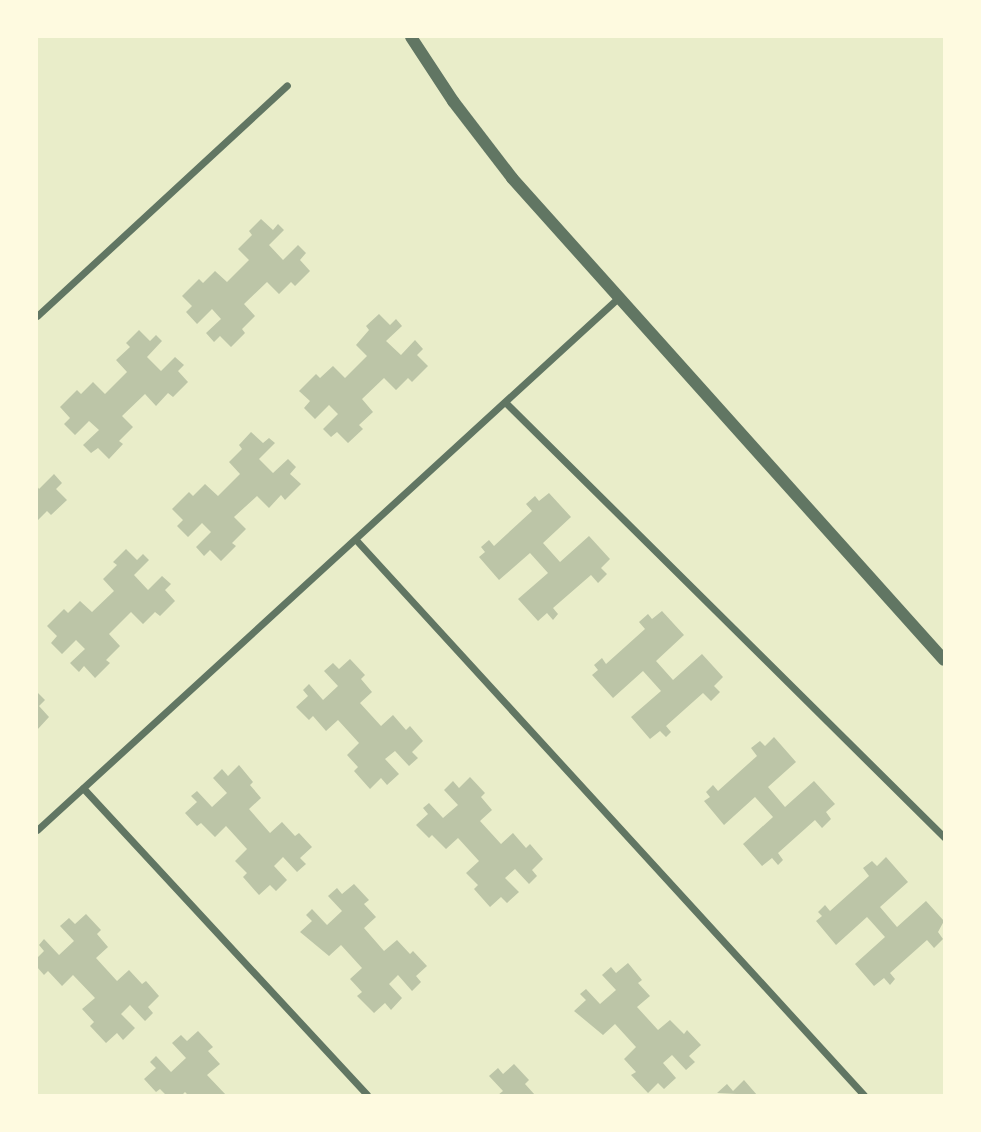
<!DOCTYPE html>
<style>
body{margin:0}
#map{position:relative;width:981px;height:1132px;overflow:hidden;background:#e9edc9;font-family:"IBM Plex Serif",serif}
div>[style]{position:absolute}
.building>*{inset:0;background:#bcc5a7}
.minor>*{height:7px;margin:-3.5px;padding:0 3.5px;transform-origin:3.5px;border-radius:3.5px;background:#617663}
.tertiary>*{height:12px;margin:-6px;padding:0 6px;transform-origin:6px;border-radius:6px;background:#617663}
span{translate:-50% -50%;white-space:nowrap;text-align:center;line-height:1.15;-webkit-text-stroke:5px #fefae0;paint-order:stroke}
.frame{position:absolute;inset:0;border:38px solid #fefae0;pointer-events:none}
</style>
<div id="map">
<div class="building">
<div style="clip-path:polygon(261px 219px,273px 230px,278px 224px,284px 230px,269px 245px,283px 260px,298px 245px,306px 253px,300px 260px,310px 271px,295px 286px,291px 282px,279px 294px,267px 282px,244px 304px,255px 316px,242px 329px,245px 333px,231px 347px,220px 336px,214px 342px,206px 333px,221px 319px,212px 309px,197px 324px,186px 312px,192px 306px,182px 296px,199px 279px,203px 283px,215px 271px,227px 282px,249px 260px,238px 249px,252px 235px,249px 231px)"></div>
<div style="clip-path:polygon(379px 314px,390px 325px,396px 319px,402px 326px,386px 341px,401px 355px,415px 340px,423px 349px,417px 355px,428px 366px,412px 382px,408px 378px,396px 390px,384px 378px,362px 399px,373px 412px,359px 425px,363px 429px,348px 443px,337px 432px,331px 437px,323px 429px,338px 414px,329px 405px,315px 419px,304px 408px,310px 401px,299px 391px,316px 374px,320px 378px,333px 366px,345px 378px,367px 356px,356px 345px,369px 330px,366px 326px)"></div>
<div style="clip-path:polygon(139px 330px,150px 341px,156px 335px,162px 341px,147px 357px,161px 371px,175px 357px,184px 365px,178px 371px,188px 382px,173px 397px,168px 393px,156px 406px,145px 394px,122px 416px,133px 427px,119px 441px,123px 444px,109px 459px,98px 448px,91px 453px,83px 445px,99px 430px,89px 421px,75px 435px,64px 424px,70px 418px,60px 407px,77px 390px,81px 394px,93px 382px,105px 394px,127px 372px,116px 360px,130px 347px,126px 343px)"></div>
<div style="clip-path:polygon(251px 432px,263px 443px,269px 438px,275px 443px,259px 459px,273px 473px,288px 459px,296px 467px,290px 474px,301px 484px,285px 500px,281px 495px,269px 508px,257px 496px,234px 517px,246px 529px,232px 543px,236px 546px,221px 561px,210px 550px,204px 556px,196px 547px,211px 532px,202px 523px,188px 537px,177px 526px,183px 520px,172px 509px,189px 492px,193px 496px,205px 484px,218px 496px,240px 474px,229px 462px,242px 449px,239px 445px)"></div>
<div style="clip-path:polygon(54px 474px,62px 483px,56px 489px,67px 500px,51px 515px,47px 511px,37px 521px,37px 486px,39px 489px)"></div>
<div style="clip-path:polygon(549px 493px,571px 517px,543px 543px,560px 562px,589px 536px,610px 559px,601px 568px,607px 574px,598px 583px,591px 575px,553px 608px,558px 614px,553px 620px,547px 613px,538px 621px,518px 599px,548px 573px,530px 553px,499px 580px,479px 557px,485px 552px,481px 547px,489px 540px,494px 546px,532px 511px,526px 504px,535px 496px,539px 501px)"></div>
<div style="clip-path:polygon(126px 549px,137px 560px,143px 554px,149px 560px,134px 575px,148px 590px,162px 576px,171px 584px,165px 590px,175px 601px,160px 616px,155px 612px,143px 624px,131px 612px,109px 634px,120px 646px,106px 660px,110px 663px,95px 678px,84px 666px,79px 672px,70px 663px,85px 649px,76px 640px,62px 654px,51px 643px,57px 636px,47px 626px,64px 609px,68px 613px,80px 601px,92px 612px,114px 591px,103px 579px,117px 565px,113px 562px)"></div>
<div style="clip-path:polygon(662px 611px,684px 635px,656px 661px,673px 680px,702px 654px,723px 677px,714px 686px,720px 692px,711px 701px,703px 693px,666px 726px,671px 732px,666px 737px,660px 731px,650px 739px,631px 717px,661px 691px,643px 671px,613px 698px,592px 675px,598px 670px,594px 665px,602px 658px,606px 664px,645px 629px,639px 622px,648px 614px,652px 619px)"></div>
<div style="clip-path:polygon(350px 659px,365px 675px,361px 679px,372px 692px,360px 703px,381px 726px,393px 715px,406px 730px,410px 726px,423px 741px,412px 752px,418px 758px,409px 766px,395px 751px,385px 759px,399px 774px,387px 785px,381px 778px,370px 789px,354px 771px,358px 767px,347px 755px,359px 743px,338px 720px,326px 731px,313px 716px,309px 720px,296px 707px,308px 696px,303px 690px,309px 684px,323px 700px,338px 686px,324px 671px,333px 663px,339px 669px)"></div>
<div style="clip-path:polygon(37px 692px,45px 700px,39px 706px,49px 717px,37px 730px)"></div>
<div style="clip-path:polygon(774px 737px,796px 762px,768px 787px,785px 807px,814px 781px,835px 804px,826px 812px,831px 819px,822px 828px,815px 820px,778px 853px,783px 860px,778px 865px,772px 858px,762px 866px,743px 844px,773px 817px,755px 797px,724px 825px,704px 801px,710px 797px,706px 792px,713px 785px,718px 791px,757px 756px,751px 748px,760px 741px,765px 746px)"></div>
<div style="clip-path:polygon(239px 765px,253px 782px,250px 785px,261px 798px,249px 809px,270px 833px,282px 822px,295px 836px,299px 833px,312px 847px,300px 858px,306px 864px,297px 872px,283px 857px,274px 866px,287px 880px,276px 891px,270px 885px,259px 895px,243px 877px,247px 873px,235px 861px,247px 849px,226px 826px,215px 837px,201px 823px,197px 826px,185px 813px,197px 802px,191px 796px,197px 791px,212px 807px,227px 793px,213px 778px,222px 769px,228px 776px)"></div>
<div style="clip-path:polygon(470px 777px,485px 793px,481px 797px,492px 810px,480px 821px,501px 844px,513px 833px,526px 848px,530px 844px,543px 859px,532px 870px,537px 876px,529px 884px,515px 869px,505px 878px,519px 892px,507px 903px,501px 897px,490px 907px,474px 889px,478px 885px,466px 873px,479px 861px,458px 838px,446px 849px,432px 835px,429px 838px,416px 825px,428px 814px,423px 808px,429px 803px,443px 818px,458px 805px,444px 790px,453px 781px,459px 788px)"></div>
<div style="clip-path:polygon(886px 857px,908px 882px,880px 907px,897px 927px,926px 901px,944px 921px,938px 932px,943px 939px,934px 948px,927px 940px,890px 973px,895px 979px,890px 985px,884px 978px,874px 986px,855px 964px,885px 937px,867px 917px,836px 945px,816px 921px,822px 916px,818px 912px,825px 905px,830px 911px,869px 876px,863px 868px,872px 861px,877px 866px)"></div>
<div style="clip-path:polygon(354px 884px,369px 900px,364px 904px,376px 917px,364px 928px,384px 951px,397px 940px,410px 954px,413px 951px,427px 966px,416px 976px,421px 982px,412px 991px,398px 975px,389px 984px,402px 998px,391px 1010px,385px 1003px,374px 1013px,357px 996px,362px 992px,350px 979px,362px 968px,341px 945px,329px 956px,300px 932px,312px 921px,306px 915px,312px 909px,327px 925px,342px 911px,328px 896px,337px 888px,342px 894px)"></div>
<div style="clip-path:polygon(86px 914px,101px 930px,97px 934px,108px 947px,96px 958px,117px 981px,129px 970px,142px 984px,146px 981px,159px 996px,148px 1007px,153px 1013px,145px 1021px,130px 1005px,121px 1014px,135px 1028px,123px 1040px,117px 1033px,106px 1043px,90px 1026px,94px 1022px,82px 1009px,95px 998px,73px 975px,62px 986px,48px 971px,44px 975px,37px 967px,37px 958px,44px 951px,39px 945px,44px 939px,59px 955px,74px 941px,60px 926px,69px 918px,75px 924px)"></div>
<div style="clip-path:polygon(628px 963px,642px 980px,638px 983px,650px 996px,637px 1007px,658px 1030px,670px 1020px,684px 1034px,687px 1030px,701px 1045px,689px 1056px,695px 1062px,686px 1070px,672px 1055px,663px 1063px,676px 1078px,664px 1089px,658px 1083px,648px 1093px,631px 1075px,636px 1072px,624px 1059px,636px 1047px,615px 1024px,603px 1035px,574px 1011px,586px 1000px,580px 994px,586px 989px,600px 1004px,616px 990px,602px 975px,611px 967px,616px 973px)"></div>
<div style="clip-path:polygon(198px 1031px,213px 1047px,208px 1051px,220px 1064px,207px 1075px,226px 1095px,188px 1095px,185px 1092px,182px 1095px,166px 1095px,160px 1089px,156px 1092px,144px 1079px,156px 1068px,150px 1062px,156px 1056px,171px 1072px,186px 1058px,172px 1043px,181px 1035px,187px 1041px)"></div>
<div style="clip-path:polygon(514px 1064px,529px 1080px,525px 1084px,535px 1095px,498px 1095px,503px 1091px,489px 1076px,498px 1068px,503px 1074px)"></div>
<div style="clip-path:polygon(744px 1080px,757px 1095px,717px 1093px,727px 1084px,733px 1091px)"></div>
</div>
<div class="minor">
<div style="left:37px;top:316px;width:340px;rotate:-42.7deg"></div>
<div style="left:506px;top:403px;width:617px;rotate:44.74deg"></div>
<div style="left:357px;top:541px;width:751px;rotate:47.54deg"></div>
<div style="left:83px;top:788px;width:418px;rotate:47.2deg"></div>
<div style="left:37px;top:830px;width:788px;rotate:-42.48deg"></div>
</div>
<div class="tertiary">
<div style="left:411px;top:37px;width:77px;rotate:56.7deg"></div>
<div style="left:453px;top:101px;width:97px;rotate:52.5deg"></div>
<div style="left:512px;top:178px;width:647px;rotate:48.13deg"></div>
</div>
<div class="frame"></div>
</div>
